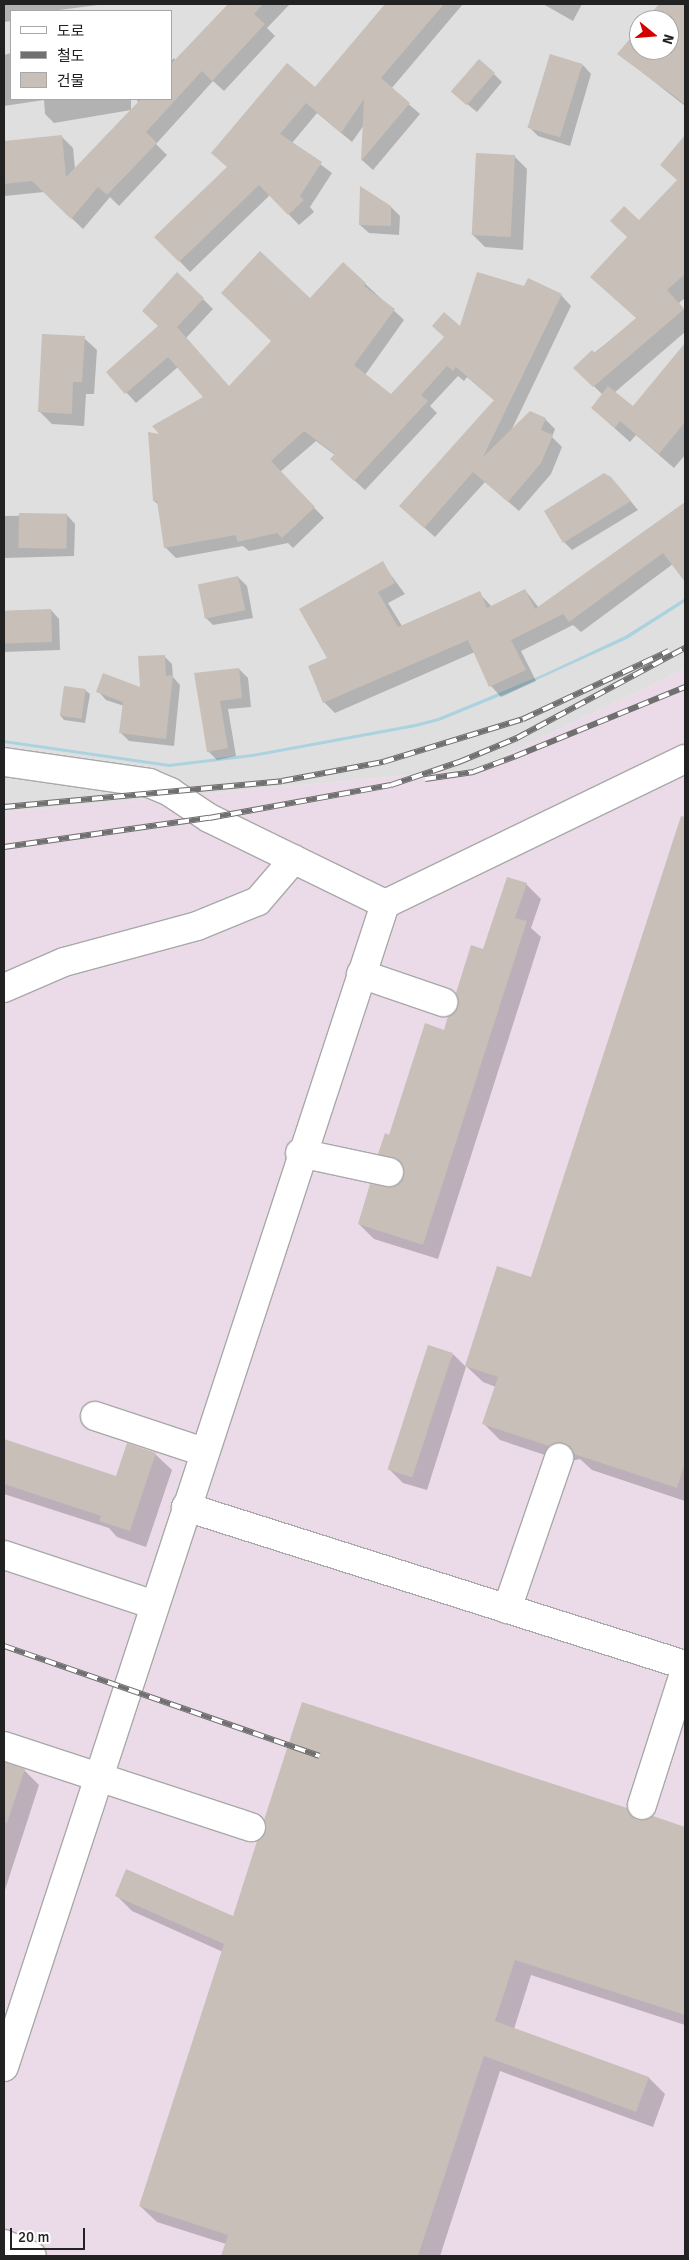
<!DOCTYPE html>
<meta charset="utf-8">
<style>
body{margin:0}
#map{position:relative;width:689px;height:2260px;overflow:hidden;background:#f2efe9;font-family:Signika,"Noto Sans KR",sans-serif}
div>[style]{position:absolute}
.residential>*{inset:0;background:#e0dfdf}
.industrial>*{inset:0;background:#ebdbe8}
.water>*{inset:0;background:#aad3df}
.shadow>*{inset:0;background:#0003}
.building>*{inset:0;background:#c7bfb8;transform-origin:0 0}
.roads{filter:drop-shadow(1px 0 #a9a9a9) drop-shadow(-1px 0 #a9a9a9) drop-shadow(0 1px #a9a9a9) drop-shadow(0 -1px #a9a9a9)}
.minor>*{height:28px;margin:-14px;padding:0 14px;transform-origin:14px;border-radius:14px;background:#fff}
.rail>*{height:5.5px;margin-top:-2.75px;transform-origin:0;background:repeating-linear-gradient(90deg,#fff 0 11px,#707070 0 22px);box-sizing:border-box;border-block:1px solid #707070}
span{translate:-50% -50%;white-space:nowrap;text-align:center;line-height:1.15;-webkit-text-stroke:4px #fff;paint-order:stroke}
.frame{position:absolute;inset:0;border:5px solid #222;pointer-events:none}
.legend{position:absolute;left:10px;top:10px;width:162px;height:90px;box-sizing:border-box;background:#fff;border:1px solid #a7a7a7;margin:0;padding:6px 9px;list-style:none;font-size:15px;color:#222}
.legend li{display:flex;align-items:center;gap:10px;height:25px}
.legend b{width:25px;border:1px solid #a7a7a7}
.north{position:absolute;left:629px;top:10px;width:50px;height:50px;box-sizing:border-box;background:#fff;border:1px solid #a7a7a7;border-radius:50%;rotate:107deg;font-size:14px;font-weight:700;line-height:20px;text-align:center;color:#222}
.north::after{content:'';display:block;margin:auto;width:18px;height:22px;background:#d40000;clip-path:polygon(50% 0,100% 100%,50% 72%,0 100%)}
.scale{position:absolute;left:10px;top:2228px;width:75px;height:22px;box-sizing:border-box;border:2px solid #222;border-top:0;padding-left:6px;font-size:15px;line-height:18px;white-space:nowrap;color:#222;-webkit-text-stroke:4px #fff;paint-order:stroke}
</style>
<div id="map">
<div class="residential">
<div style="clip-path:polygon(evenodd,4px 4px,685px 4px,685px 669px,477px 769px,4px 812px,4px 4px,11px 11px,171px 11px,171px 99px,11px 99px,11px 11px,4px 4px,639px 20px,669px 20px,669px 50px,639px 50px,639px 20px)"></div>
</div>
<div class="industrial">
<div style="clip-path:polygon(685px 669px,685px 2256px,4px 2256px,4px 812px,477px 769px)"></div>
</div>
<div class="water">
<div style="clip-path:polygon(685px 598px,685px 602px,627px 639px,510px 692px,439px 721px,416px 727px,252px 757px,169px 767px,4px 743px,4px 740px,169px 764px,252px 754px,415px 724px,438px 718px,542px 675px,625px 636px)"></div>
</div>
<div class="shadow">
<div style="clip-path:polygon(4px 4px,106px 4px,51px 11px,11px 11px,11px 21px,4px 22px)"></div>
<div style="clip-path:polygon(230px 4px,290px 4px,267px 28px,275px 36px,224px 91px,213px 81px,156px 144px,167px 155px,119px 206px,110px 197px,83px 229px,44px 192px,5px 196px,4px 318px,4px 142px,62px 137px,73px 148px,75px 169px,131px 110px,54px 123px,45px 114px,44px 100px,4px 106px,4px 55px,11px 53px,11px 99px,131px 99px,131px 110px,138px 103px,137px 99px,171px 99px,171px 61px,174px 58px,176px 61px)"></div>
<div style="clip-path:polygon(387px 4px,463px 4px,391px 89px,420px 114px,373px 170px,362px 160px,364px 125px,352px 142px,317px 113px,292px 143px,332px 173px,310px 207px,314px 212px,299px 225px,270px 195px,190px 272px,156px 237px,315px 89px)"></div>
<div style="clip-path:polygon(543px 4px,582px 4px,573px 21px)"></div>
<div style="clip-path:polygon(660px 4px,679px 4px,685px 9px,685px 106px,619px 54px,639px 30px,639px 50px,669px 50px,669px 20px,647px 20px)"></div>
<div style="clip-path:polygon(583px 65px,591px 74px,570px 146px,538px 136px,529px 127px)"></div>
<div style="clip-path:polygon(494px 74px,502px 82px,477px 112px,462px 100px)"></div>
<div style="clip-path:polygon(677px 146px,685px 153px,685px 298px,679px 303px,685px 311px,685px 332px,614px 393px,633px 408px,681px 350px,685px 354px,685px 455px,674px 468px,636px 435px,630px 442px,592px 408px,603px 395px,575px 368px,637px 319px,628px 237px,678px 180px)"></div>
<div style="clip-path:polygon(514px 156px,527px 169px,523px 250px,485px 247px,472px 234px)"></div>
<div style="clip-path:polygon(391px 207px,400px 216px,399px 235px,369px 233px,360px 225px)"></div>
<div style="clip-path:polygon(343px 263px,404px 320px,365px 375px,391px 395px,461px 328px,525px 288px,561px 295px,571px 306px,511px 431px,545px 419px,555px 429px,552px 437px,562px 447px,551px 474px,519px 511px,485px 482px,435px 537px,411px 516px,495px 401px,467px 377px,464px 381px,458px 376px,430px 406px,437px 413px,365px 490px,342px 469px,335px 455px,316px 441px,280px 472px,324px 518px,293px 548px,288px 543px,249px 551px,243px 546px,176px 558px,165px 547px,159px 505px,154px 501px,162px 436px,205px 398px,178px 367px,136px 403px,108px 372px,203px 299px,213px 309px,186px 338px,230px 388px)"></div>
<div style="clip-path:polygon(84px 338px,97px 350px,94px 394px,86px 394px,84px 426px,52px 424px,39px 411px)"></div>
<div style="clip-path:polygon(618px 486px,638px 510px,572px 550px,564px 542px)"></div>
<div style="clip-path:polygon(685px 504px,685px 580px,673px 564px,581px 632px,573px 625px,521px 651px,536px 681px,501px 697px,491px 686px,475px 652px,335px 713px,324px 702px,309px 667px,329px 658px,382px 563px,405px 594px,388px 603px,402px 626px,479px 593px,492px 607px,525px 590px,539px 608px)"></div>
<div style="clip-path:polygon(67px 515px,75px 524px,74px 556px,4px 558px,4px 516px)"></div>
<div style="clip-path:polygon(238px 577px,247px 586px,253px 618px,213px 625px,204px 616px)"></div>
<div style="clip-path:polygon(51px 610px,59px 619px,60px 650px,4px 652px,4px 611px)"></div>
<div style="clip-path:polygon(164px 656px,172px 664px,173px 677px,180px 685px,174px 746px,129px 741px,121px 733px,124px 706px,106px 700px,98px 691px,142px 689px)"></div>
<div style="clip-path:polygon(239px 669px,248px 678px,251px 707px,228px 709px,236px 756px,217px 760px,208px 751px,195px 674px)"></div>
<div style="clip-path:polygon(85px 690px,90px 694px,85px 723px,64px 720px,60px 715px)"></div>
<div style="clip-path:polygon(672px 850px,685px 854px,685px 1501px,592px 1470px,580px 1459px,566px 1462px,500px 1440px,484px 1424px,496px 1387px,483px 1382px,466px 1366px,531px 1279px)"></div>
<div style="clip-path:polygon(526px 884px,541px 899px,531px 928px,541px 937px,438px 1259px,374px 1239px,359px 1224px,406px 1176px,404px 1171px,394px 1168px,379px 1153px,459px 1008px,484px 951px)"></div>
<div style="clip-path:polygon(453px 1354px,466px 1367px,427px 1490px,403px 1483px,390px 1470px)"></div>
<div style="clip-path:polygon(4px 1440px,116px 1478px,155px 1454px,172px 1470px,146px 1547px,117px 1537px,109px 1528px,4px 1494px)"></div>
<div style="clip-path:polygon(4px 1764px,25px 1771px,39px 1785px,4px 1893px)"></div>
<div style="clip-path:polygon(653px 1818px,685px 1828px,685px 2025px,531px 1975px,514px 2029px,649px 2078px,665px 2094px,653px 2127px,500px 2071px,440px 2256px,222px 2256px,226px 2244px,157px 2222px,140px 2206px,223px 1952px,132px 1911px,116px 1895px,234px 1918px)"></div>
</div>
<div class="building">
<div style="clip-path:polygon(228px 4px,263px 4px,254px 14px,265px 24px,212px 81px,202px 71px,146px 132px,157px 143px,107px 195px,98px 187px,71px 219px,32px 181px,4px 184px,4px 141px,62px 135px,66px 177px,141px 99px,171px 99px,171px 64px)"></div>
<div style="clip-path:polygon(385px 4px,444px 4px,381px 78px,410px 103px,361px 161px,364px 99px,341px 133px,306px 103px,280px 134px,322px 162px,300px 196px,304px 200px,288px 215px,259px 185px,179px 262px,154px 237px,227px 167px,211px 153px,287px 63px,315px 87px)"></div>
<div style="clip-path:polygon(659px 4px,685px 4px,685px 104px,617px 54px,639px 28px,639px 50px,669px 50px,669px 20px,645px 20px)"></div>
<div style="left:550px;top:54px;width:34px;height:77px;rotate:17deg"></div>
<div style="left:479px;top:59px;width:21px;height:43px;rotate:41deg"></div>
<div style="clip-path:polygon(685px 135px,685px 274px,667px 290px,684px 309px,593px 387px,573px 368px,592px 350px,595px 353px,636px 318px,590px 277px,627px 237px,610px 221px,624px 206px,639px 220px,677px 180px,660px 165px)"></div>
<div style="left:476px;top:153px;width:39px;height:82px;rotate:3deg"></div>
<div style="clip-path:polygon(360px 186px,391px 206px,391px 226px,359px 225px)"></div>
<div style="clip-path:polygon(260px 251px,310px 298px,343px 262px,366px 283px,364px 286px,395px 309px,354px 365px,391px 394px,444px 337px,432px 326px,444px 312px,460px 326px,477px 272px,524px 286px,528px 278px,562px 294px,483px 457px,530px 411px,546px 418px,541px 430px,553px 435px,541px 463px,508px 502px,473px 472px,424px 528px,399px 506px,494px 400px,456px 367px,453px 371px,447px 366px,421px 395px,428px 401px,354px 481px,330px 459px,335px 454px,304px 431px,271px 461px,315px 507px,282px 538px,277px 533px,237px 542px,236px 535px,164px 548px,157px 501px,153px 501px,148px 432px,159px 434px,152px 426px,203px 397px,168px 357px,125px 394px,106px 372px,158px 326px,142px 311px,177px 272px,204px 298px,177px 327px,229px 386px,271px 341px,221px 293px)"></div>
<div style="clip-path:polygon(42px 334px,85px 336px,82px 382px,73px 382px,72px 414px,38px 412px)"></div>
<div style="clip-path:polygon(685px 343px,685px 422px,659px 454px,620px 421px,615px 428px,591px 408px,608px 386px,633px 406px)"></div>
<div style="clip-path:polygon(604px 473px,611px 477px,631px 501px,563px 543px,544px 511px)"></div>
<div style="clip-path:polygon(685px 502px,685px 582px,663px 553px,569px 622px,563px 614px,511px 640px,526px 670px,489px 687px,468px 640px,323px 703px,308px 666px,327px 658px,299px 609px,383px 561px,395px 583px,378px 592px,398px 627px,480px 591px,487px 608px,525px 589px,535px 609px)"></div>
<div style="left:19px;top:513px;width:48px;height:35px;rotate:1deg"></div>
<div style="left:238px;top:576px;width:35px;height:41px;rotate:78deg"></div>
<div style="left:51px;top:609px;width:33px;height:47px;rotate:88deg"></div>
<div style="clip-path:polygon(165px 655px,166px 676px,173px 675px,166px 739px,119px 733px,123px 702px,96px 692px,103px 673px,140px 687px,138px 656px)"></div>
<div style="clip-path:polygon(239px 668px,242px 698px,220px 701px,228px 748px,207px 752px,194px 673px)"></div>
<div style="left:64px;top:686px;width:22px;height:30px;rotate:8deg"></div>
<div style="clip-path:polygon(681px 816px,685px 817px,685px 1462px,677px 1488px,574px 1454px,564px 1443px,549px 1446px,482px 1424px,498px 1377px,465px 1366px,497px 1266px,531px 1277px)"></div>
<div style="clip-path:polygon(507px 877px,527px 883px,515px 918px,527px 921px,423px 1245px,358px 1224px,370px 1184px,393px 1187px,404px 1176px,399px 1160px,378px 1154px,385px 1133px,389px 1135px,425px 1023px,444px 1030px,448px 1016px,458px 1007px,456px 993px,471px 945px,483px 949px)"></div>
<div style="left:428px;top:1345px;width:26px;height:131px;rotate:18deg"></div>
<div style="clip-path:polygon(4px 1439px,116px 1476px,127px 1443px,156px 1453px,130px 1531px,99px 1521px,101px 1516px,4px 1484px)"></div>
<div style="clip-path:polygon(302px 1702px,627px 1808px,637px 1820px,653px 1816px,685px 1827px,685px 2015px,515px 1960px,495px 2021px,649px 2077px,636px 2112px,484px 2056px,418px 2256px,221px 2256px,228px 2235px,139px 2206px,224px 1944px,115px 1896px,126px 1869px,233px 1916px,257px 1841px,266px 1831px,264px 1820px)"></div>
<div style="clip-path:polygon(4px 1762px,25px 1769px,7px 1823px,4px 1822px)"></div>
</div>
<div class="roads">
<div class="minor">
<div style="left:4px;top:762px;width:147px;rotate:8.2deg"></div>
<div style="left:149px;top:783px;width:23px;rotate:23deg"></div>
<div style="left:170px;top:792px;width:47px;rotate:33.7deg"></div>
<div style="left:209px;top:818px;width:196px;rotate:26deg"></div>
<div style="left:361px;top:974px;width:87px;rotate:18.9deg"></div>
<div style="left:4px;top:988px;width:65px;rotate:-23.4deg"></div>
<div style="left:64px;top:962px;width:138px;rotate:-15.1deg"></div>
<div style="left:197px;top:926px;width:66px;rotate:-22.3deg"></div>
<div style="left:258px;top:901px;width:55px;rotate:-49.4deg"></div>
<div style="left:300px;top:1153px;width:91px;rotate:12.1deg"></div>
<div style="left:95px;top:1416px;width:115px;rotate:18.3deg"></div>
<div style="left:186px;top:1507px;width:523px;rotate:17.57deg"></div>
<div style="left:4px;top:1555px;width:158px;rotate:18.4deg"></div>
<div style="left:507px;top:1609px;width:160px;rotate:-71deg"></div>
<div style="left:4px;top:1746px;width:260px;rotate:18.2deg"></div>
<div style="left:642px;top:1805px;width:142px;rotate:-72.3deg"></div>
<div style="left:4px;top:2067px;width:1224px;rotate:-71.86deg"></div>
<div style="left:385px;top:904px;width:333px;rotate:-25.8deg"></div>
<div style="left:4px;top:2244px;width:30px;rotate:23deg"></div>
</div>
</div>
<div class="rail">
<div style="left:425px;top:779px;width:49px;rotate:-8.3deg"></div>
<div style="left:473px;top:772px;width:46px;rotate:-20.4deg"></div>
<div style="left:516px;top:756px;width:183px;rotate:-22.2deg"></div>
<div style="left:4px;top:807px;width:279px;rotate:-5.3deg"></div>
<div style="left:282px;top:781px;width:103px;rotate:-10.7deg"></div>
<div style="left:383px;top:762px;width:146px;rotate:-17.1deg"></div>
<div style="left:523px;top:719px;width:161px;rotate:-25deg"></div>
<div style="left:4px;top:847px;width:207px;rotate:-8.1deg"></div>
<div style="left:209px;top:818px;width:185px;rotate:-10.3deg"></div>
<div style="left:391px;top:785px;width:72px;rotate:-18.7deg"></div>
<div style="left:459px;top:762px;width:63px;rotate:-22.5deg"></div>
<div style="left:517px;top:738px;width:191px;rotate:-28.2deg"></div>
<div style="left:4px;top:1646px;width:334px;rotate:19.2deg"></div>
</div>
<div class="frame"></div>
<ul class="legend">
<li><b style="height:6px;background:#fff"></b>도로</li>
<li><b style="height:6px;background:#707070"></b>철도</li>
<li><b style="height:14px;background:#c7bfb8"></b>건물</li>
</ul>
<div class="north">N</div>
<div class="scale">20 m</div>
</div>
